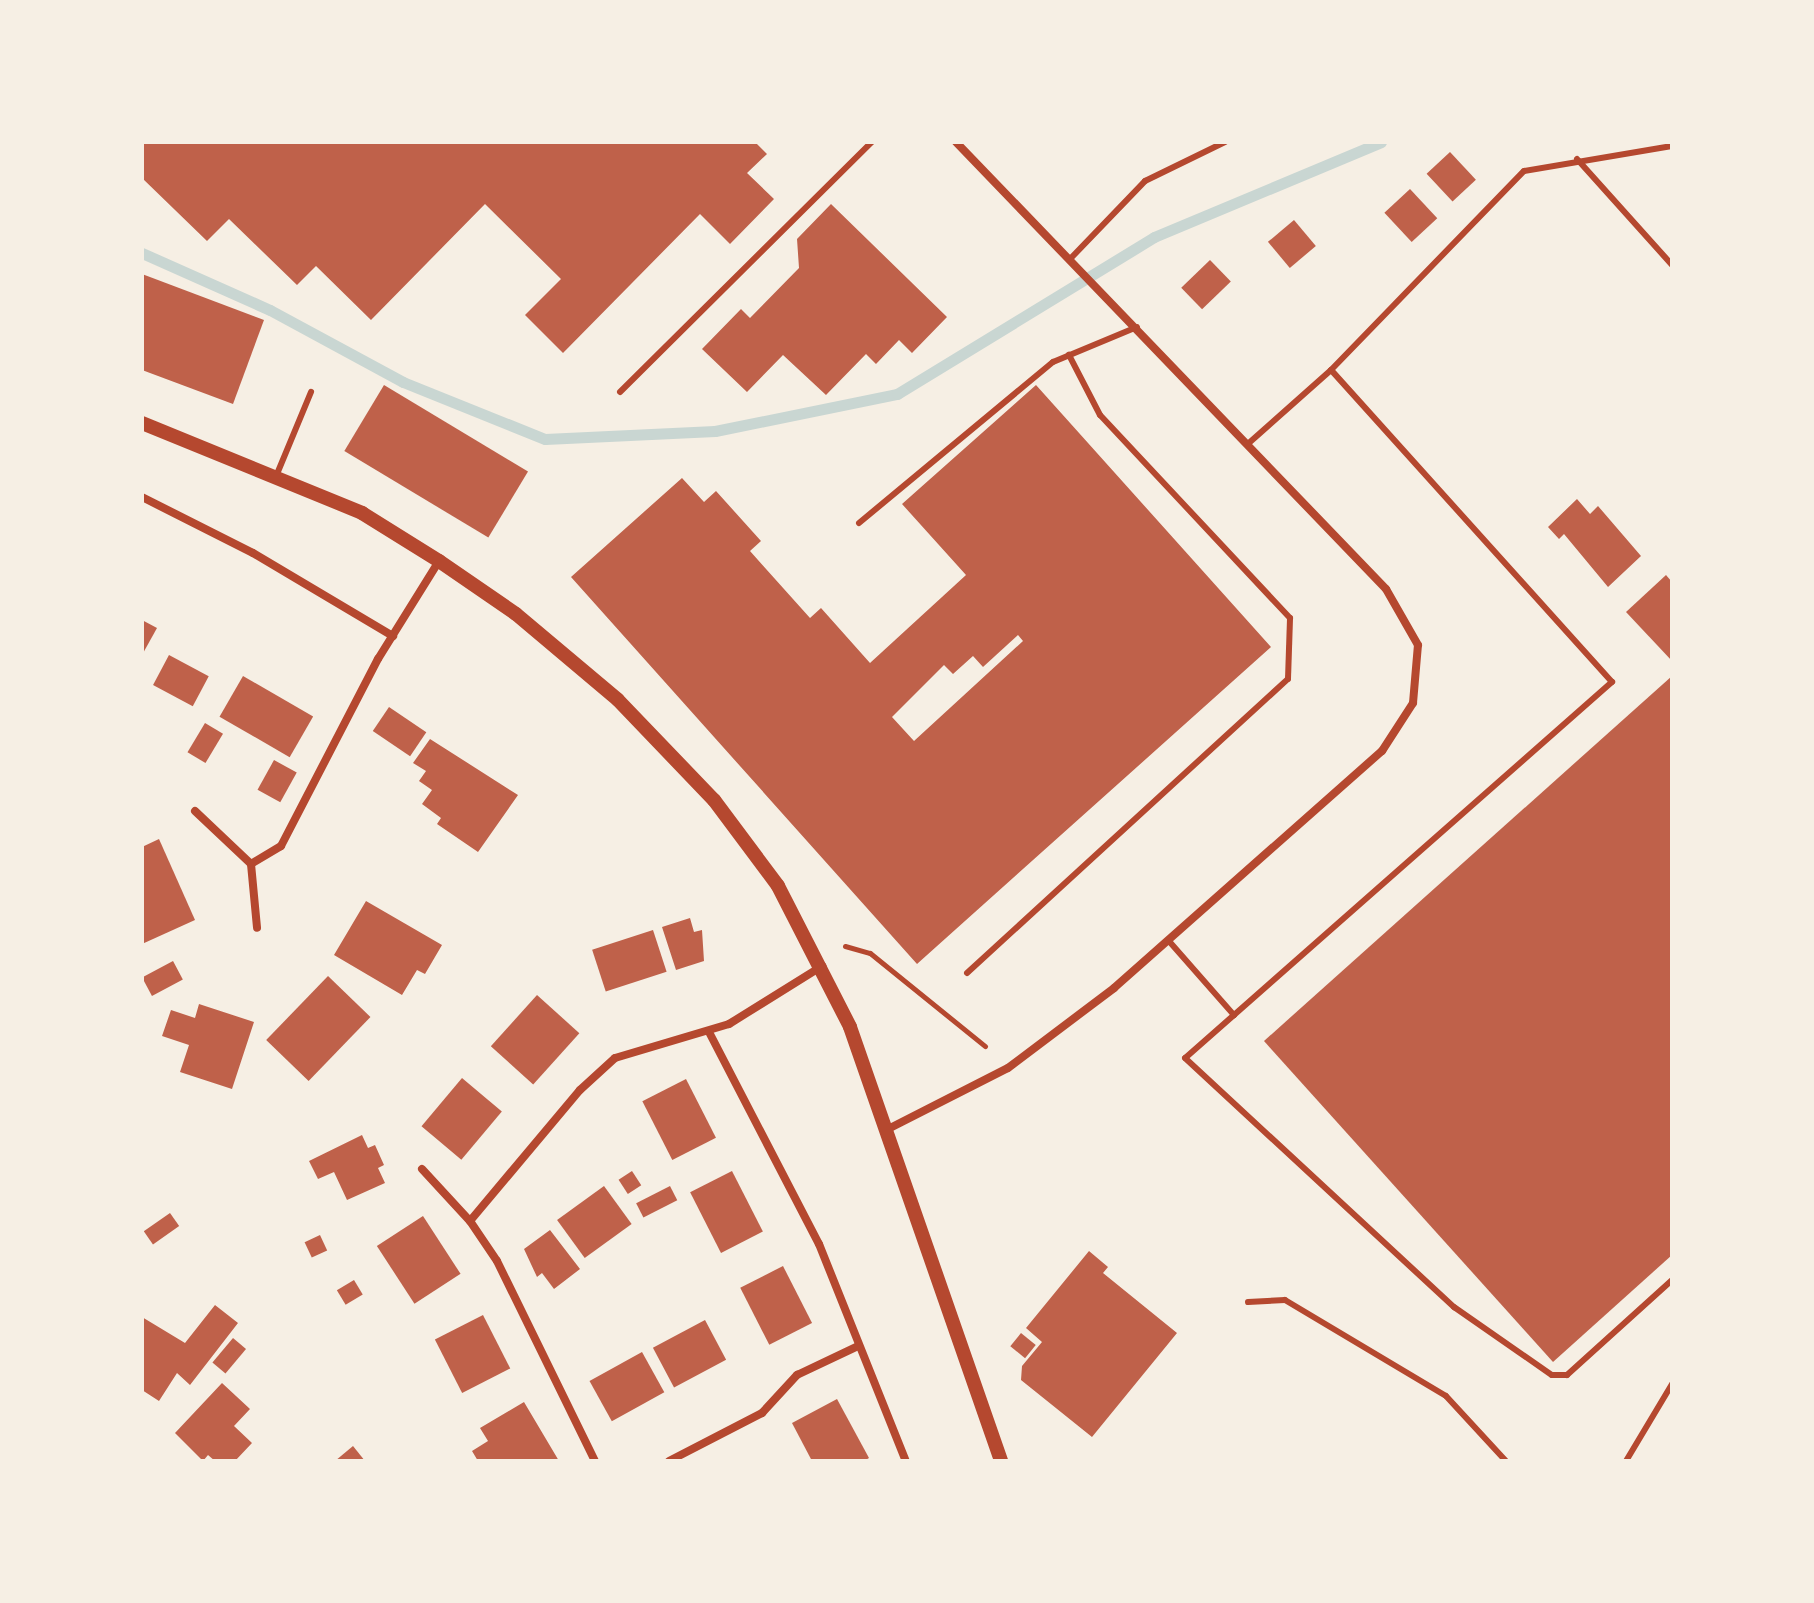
<!DOCTYPE html>
<style>
body{margin:0}
#map{position:relative;width:1814px;height:1603px;overflow:hidden;background:#f6efe4;font-family:Commissioner,sans-serif}
div>[style]{position:absolute}
.stream>*{height:11px;margin:-5.5px;padding:0 5.5px;transform-origin:5.5px;border-radius:5.5px;background:#c9d6d2}
.building>*{inset:0;background:#bf614a;transform-origin:0 0}
.path>*{height:5px;margin:-2.5px;padding:0 2.5px;transform-origin:2.5px;border-radius:2.5px;background:#b5482f}
.service>*{height:6px;margin:-3px;padding:0 3px;transform-origin:3px;border-radius:3px;background:#b5482f}
.minor>*{height:8px;margin:-4px;padding:0 4px;transform-origin:4px;border-radius:4px;background:#b5482f}
.tertiary>*{height:14px;margin:-7px;padding:0 7px;transform-origin:7px;border-radius:7px;background:#b5482f}
span{translate:-50% -50%;white-space:nowrap;text-align:center;line-height:1.15;-webkit-text-stroke:8px #f6efe4;paint-order:stroke}
.frame{position:absolute;inset:0;border:144px solid #f6efe4;pointer-events:none}
</style>
<div id="map">
<div class="stream">
<div style="left:142px;top:253px;width:140px;rotate:24deg"></div>
<div style="left:270px;top:310px;width:151px;rotate:28.4deg"></div>
<div style="left:403px;top:382px;width:153px;rotate:21.9deg"></div>
<div style="left:545px;top:439px;width:170px;rotate:-2.7deg"></div>
<div style="left:715px;top:431px;width:186px;rotate:-11.5deg"></div>
<div style="left:897px;top:394px;width:301px;rotate:-31.4deg"></div>
<div style="left:1154px;top:237px;width:246px;rotate:-22.7deg"></div>
</div>
<div class="building">
<div style="clip-path:polygon(142px 142px,755px 142px,767px 154px,747px 173px,774px 199px,730px 244px,700px 214px,563px 353px,525px 315px,561px 279px,485px 204px,371px 320px,316px 266px,297px 285px,229px 219px,207px 241px,142px 178px)"></div>
<div style="left:1450px;top:152px;width:38px;height:32px;rotate:47deg"></div>
<div style="left:1410px;top:189px;width:40px;height:35px;rotate:47deg"></div>
<div style="clip-path:polygon(831px 204px,947px 317px,912px 353px,899px 340px,876px 364px,866px 354px,826px 395px,783px 355px,747px 392px,702px 349px,741px 309px,750px 318px,799px 268px,797px 239px)"></div>
<div style="left:1294px;top:220px;width:34px;height:34px;rotate:50deg"></div>
<div style="left:1210px;top:260px;width:30px;height:40px;rotate:46deg"></div>
<div style="clip-path:polygon(142px 274px,264px 320px,233px 404px,142px 370px)"></div>
<div style="left:384px;top:385px;width:168px;height:77px;rotate:31deg"></div>
<div style="clip-path:polygon(evenodd,1036px 385px,1271px 647px,917px 964px,571px 577px,682px 478px,704px 502px,716px 491px,761px 541px,750px 551px,810px 618px,821px 608px,870px 663px,966px 575px,902px 504px,1036px 385px,1018px 635px,1023px 641px,914px 741px,892px 717px,944px 665px,953px 674px,973px 656px,983px 667px,1018px 635px)"></div>
<div style="clip-path:polygon(1577px 499px,1590px 514px,1598px 506px,1641px 556px,1608px 587px,1564px 534px,1559px 539px,1548px 527px)"></div>
<div style="clip-path:polygon(1666px 575px,1672px 582px,1672px 661px,1626px 612px)"></div>
<div style="clip-path:polygon(142px 620px,157px 628px,142px 655px)"></div>
<div style="left:169px;top:655px;width:45px;height:34px;rotate:28deg"></div>
<div style="left:243px;top:676px;width:81px;height:47px;rotate:30deg"></div>
<div style="clip-path:polygon(1672px 676px,1672px 1255px,1553px 1362px,1264px 1041px)"></div>
<div style="left:389px;top:707px;width:45px;height:29px;rotate:34deg"></div>
<div style="left:205px;top:723px;width:21px;height:34px;rotate:31deg"></div>
<div style="clip-path:polygon(430px 739px,518px 795px,478px 852px,437px 824px,441px 818px,422px 804px,432px 790px,419px 781px,426px 771px,413px 763px)"></div>
<div style="left:274px;top:760px;width:26px;height:34px;rotate:29deg"></div>
<div style="clip-path:polygon(159px 839px,195px 920px,142px 944px,142px 847px)"></div>
<div style="clip-path:polygon(366px 901px,442px 945px,425px 974px,417px 970px,402px 995px,334px 955px)"></div>
<div style="clip-path:polygon(690px 918px,694px 932px,702px 930px,704px 961px,676px 970px,662px 927px)"></div>
<div style="left:653px;top:930px;width:44px;height:64px;rotate:72deg"></div>
<div style="left:173px;top:961px;width:21px;height:35px;rotate:62deg"></div>
<div style="left:328px;top:976px;width:59px;height:89px;rotate:44deg"></div>
<div style="left:537px;top:995px;width:57px;height:69px;rotate:42deg"></div>
<div style="clip-path:polygon(199px 1004px,254px 1022px,232px 1089px,180px 1072px,189px 1045px,162px 1036px,171px 1010px,195px 1018px)"></div>
<div style="left:462px;top:1078px;width:52px;height:63px;rotate:40deg"></div>
<div style="left:686px;top:1079px;width:66px;height:49px;rotate:63deg"></div>
<div style="clip-path:polygon(362px 1135px,368px 1148px,375px 1145px,384px 1165px,378px 1168px,385px 1183px,347px 1200px,334px 1172px,318px 1179px,309px 1161px)"></div>
<div style="left:632px;top:1171px;width:17px;height:16px;rotate:57deg"></div>
<div style="left:732px;top:1171px;width:68px;height:47px;rotate:63deg"></div>
<div style="left:604px;top:1186px;width:47px;height:58px;rotate:54deg"></div>
<div style="left:670px;top:1186px;width:16px;height:38px;rotate:63deg"></div>
<div style="left:170px;top:1213px;width:16px;height:32px;rotate:55deg"></div>
<div style="left:423px;top:1216px;width:69px;height:55px;rotate:57deg"></div>
<div style="clip-path:polygon(550px 1230px,580px 1269px,554px 1289px,542px 1273px,537px 1277px,524px 1249px)"></div>
<div style="left:320px;top:1235px;width:17px;height:17px;rotate:65deg"></div>
<div style="clip-path:polygon(1089px 1251px,1108px 1267px,1103px 1273px,1177px 1333px,1092px 1437px,1021px 1380px,1022px 1366px,1042px 1342px,1026px 1328px)"></div>
<div style="left:783px;top:1266px;width:64px;height:48px;rotate:63deg"></div>
<div style="left:354px;top:1280px;width:17px;height:20px;rotate:59deg"></div>
<div style="clip-path:polygon(215px 1305px,238px 1323px,190px 1385px,177px 1373px,159px 1401px,142px 1390px,142px 1317px,185px 1343px)"></div>
<div style="left:483px;top:1315px;width:60px;height:54px;rotate:63deg"></div>
<div style="left:705px;top:1320px;width:45px;height:59px;rotate:62deg"></div>
<div style="left:1021px;top:1333px;width:19px;height:17px;rotate:39deg"></div>
<div style="left:233px;top:1338px;width:17px;height:32px;rotate:40deg"></div>
<div style="left:642px;top:1352px;width:46px;height:60px;rotate:61deg"></div>
<div style="clip-path:polygon(222px 1383px,250px 1409px,234px 1426px,252px 1443px,235px 1461px,215px 1461px,208px 1455px,203px 1461px,175px 1433px)"></div>
<div style="clip-path:polygon(837px 1399px,869px 1458px,864px 1461px,812px 1461px,792px 1423px)"></div>
<div style="clip-path:polygon(524px 1402px,559px 1461px,478px 1461px,472px 1451px,488px 1441px,480px 1428px)"></div>
<div style="clip-path:polygon(353px 1446px,365px 1461px,335px 1461px)"></div>
</div>
<div class="path">
<div style="left:845px;top:946px;width:26px;rotate:16deg"></div>
<div style="left:870px;top:953px;width:148px;rotate:39deg"></div>
</div>
<div class="service">
<div style="left:1577px;top:159px;width:142px;rotate:48.1deg"></div>
<div style="left:1071px;top:258px;width:107px;rotate:-46.1deg"></div>
<div style="left:1145px;top:181px;width:89px;rotate:-26deg"></div>
<div style="left:620px;top:392px;width:355px;rotate:-44.8deg"></div>
<div style="left:1250px;top:442px;width:108px;rotate:-41.6deg"></div>
<div style="left:1331px;top:370px;width:277px;rotate:-45.9deg"></div>
<div style="left:1524px;top:171px;width:150px;rotate:-9.6deg"></div>
<div style="left:277px;top:474px;width:89px;rotate:-67.5deg"></div>
<div style="left:859px;top:523px;width:252px;rotate:-39.7deg"></div>
<div style="left:1053px;top:362px;width:91px;rotate:-22.6deg"></div>
<div style="left:1168px;top:940px;width:100px;rotate:48.7deg"></div>
<div style="left:1234px;top:1015px;width:504px;rotate:-41.38deg"></div>
<div style="left:1612px;top:682px;width:420px;rotate:-132deg"></div>
<div style="left:967px;top:973px;width:435px;rotate:-42.5deg"></div>
<div style="left:1288px;top:679px;width:61px;rotate:-88.1deg"></div>
<div style="left:1290px;top:618px;width:278px;rotate:-133.1deg"></div>
<div style="left:1100px;top:415px;width:68px;rotate:-117.3deg"></div>
<div style="left:1234px;top:1015px;width:65px;rotate:138.7deg"></div>
<div style="left:1185px;top:1058px;width:367px;rotate:42.8deg"></div>
<div style="left:1454px;top:1307px;width:119px;rotate:34.8deg"></div>
<div style="left:1552px;top:1375px;width:15px"></div>
<div style="left:1567px;top:1375px;width:142px;rotate:-42.1deg"></div>
<div style="left:1248px;top:1302px;width:37px;rotate:-3deg"></div>
<div style="left:1285px;top:1300px;width:187px;rotate:30.8deg"></div>
<div style="left:1446px;top:1396px;width:88px;rotate:47.3deg"></div>
<div style="left:1626px;top:1461px;width:90px;rotate:-59.1deg"></div>
</div>
<div class="minor">
<div style="left:142px;top:497px;width:124px;rotate:26.8deg"></div>
<div style="left:253px;top:553px;width:163px;rotate:30.7deg"></div>
<div style="left:195px;top:811px;width:77px;rotate:43.4deg"></div>
<div style="left:251px;top:864px;width:64px;rotate:84.6deg"></div>
<div style="left:251px;top:864px;width:35px;rotate:-31deg"></div>
<div style="left:281px;top:846px;width:211px;rotate:-62.6deg"></div>
<div style="left:378px;top:659px;width:115px;rotate:-58.1deg"></div>
<div style="left:709px;top:1032px;width:239px;rotate:62.6deg"></div>
<div style="left:819px;top:1244px;width:234px;rotate:68.2deg"></div>
<div style="left:890px;top:1128px;width:132px;rotate:-27deg"></div>
<div style="left:1008px;top:1068px;width:133px;rotate:-37deg"></div>
<div style="left:1114px;top:988px;width:358px;rotate:-41.5deg"></div>
<div style="left:1382px;top:751px;width:57px;rotate:-57.1deg"></div>
<div style="left:1413px;top:703px;width:58px;rotate:-85.1deg"></div>
<div style="left:1418px;top:645px;width:64px;rotate:-119.7deg"></div>
<div style="left:1386px;top:589px;width:620px;rotate:-133.89deg"></div>
<div style="left:422px;top:1169px;width:71px;rotate:47.3deg"></div>
<div style="left:470px;top:1221px;width:48px;rotate:56deg"></div>
<div style="left:497px;top:1261px;width:223px;rotate:63.9deg"></div>
<div style="left:470px;top:1221px;width:171px;rotate:-50deg"></div>
<div style="left:580px;top:1090px;width:47px;rotate:-42.4deg"></div>
<div style="left:615px;top:1058px;width:119px;rotate:-16.6deg"></div>
<div style="left:729px;top:1024px;width:110px;rotate:-31.9deg"></div>
<div style="left:669px;top:1461px;width:105px;rotate:-27.3deg"></div>
<div style="left:762px;top:1413px;width:52px;rotate:-47.4deg"></div>
<div style="left:797px;top:1375px;width:68px;rotate:-25.4deg"></div>
</div>
<div class="tertiary">
<div style="left:142px;top:423px;width:238px;rotate:22.2deg"></div>
<div style="left:362px;top:513px;width:91px;rotate:31.9deg"></div>
<div style="left:439px;top:561px;width:93px;rotate:34.5deg"></div>
<div style="left:516px;top:614px;width:133px;rotate:40.1deg"></div>
<div style="left:618px;top:700px;width:139px;rotate:46.2deg"></div>
<div style="left:714px;top:800px;width:107px;rotate:53.3deg"></div>
<div style="left:778px;top:886px;width:158px;rotate:62.9deg"></div>
<div style="left:850px;top:1027px;width:460px;rotate:70.8deg"></div>
</div>
<div class="frame"></div>
</div>
